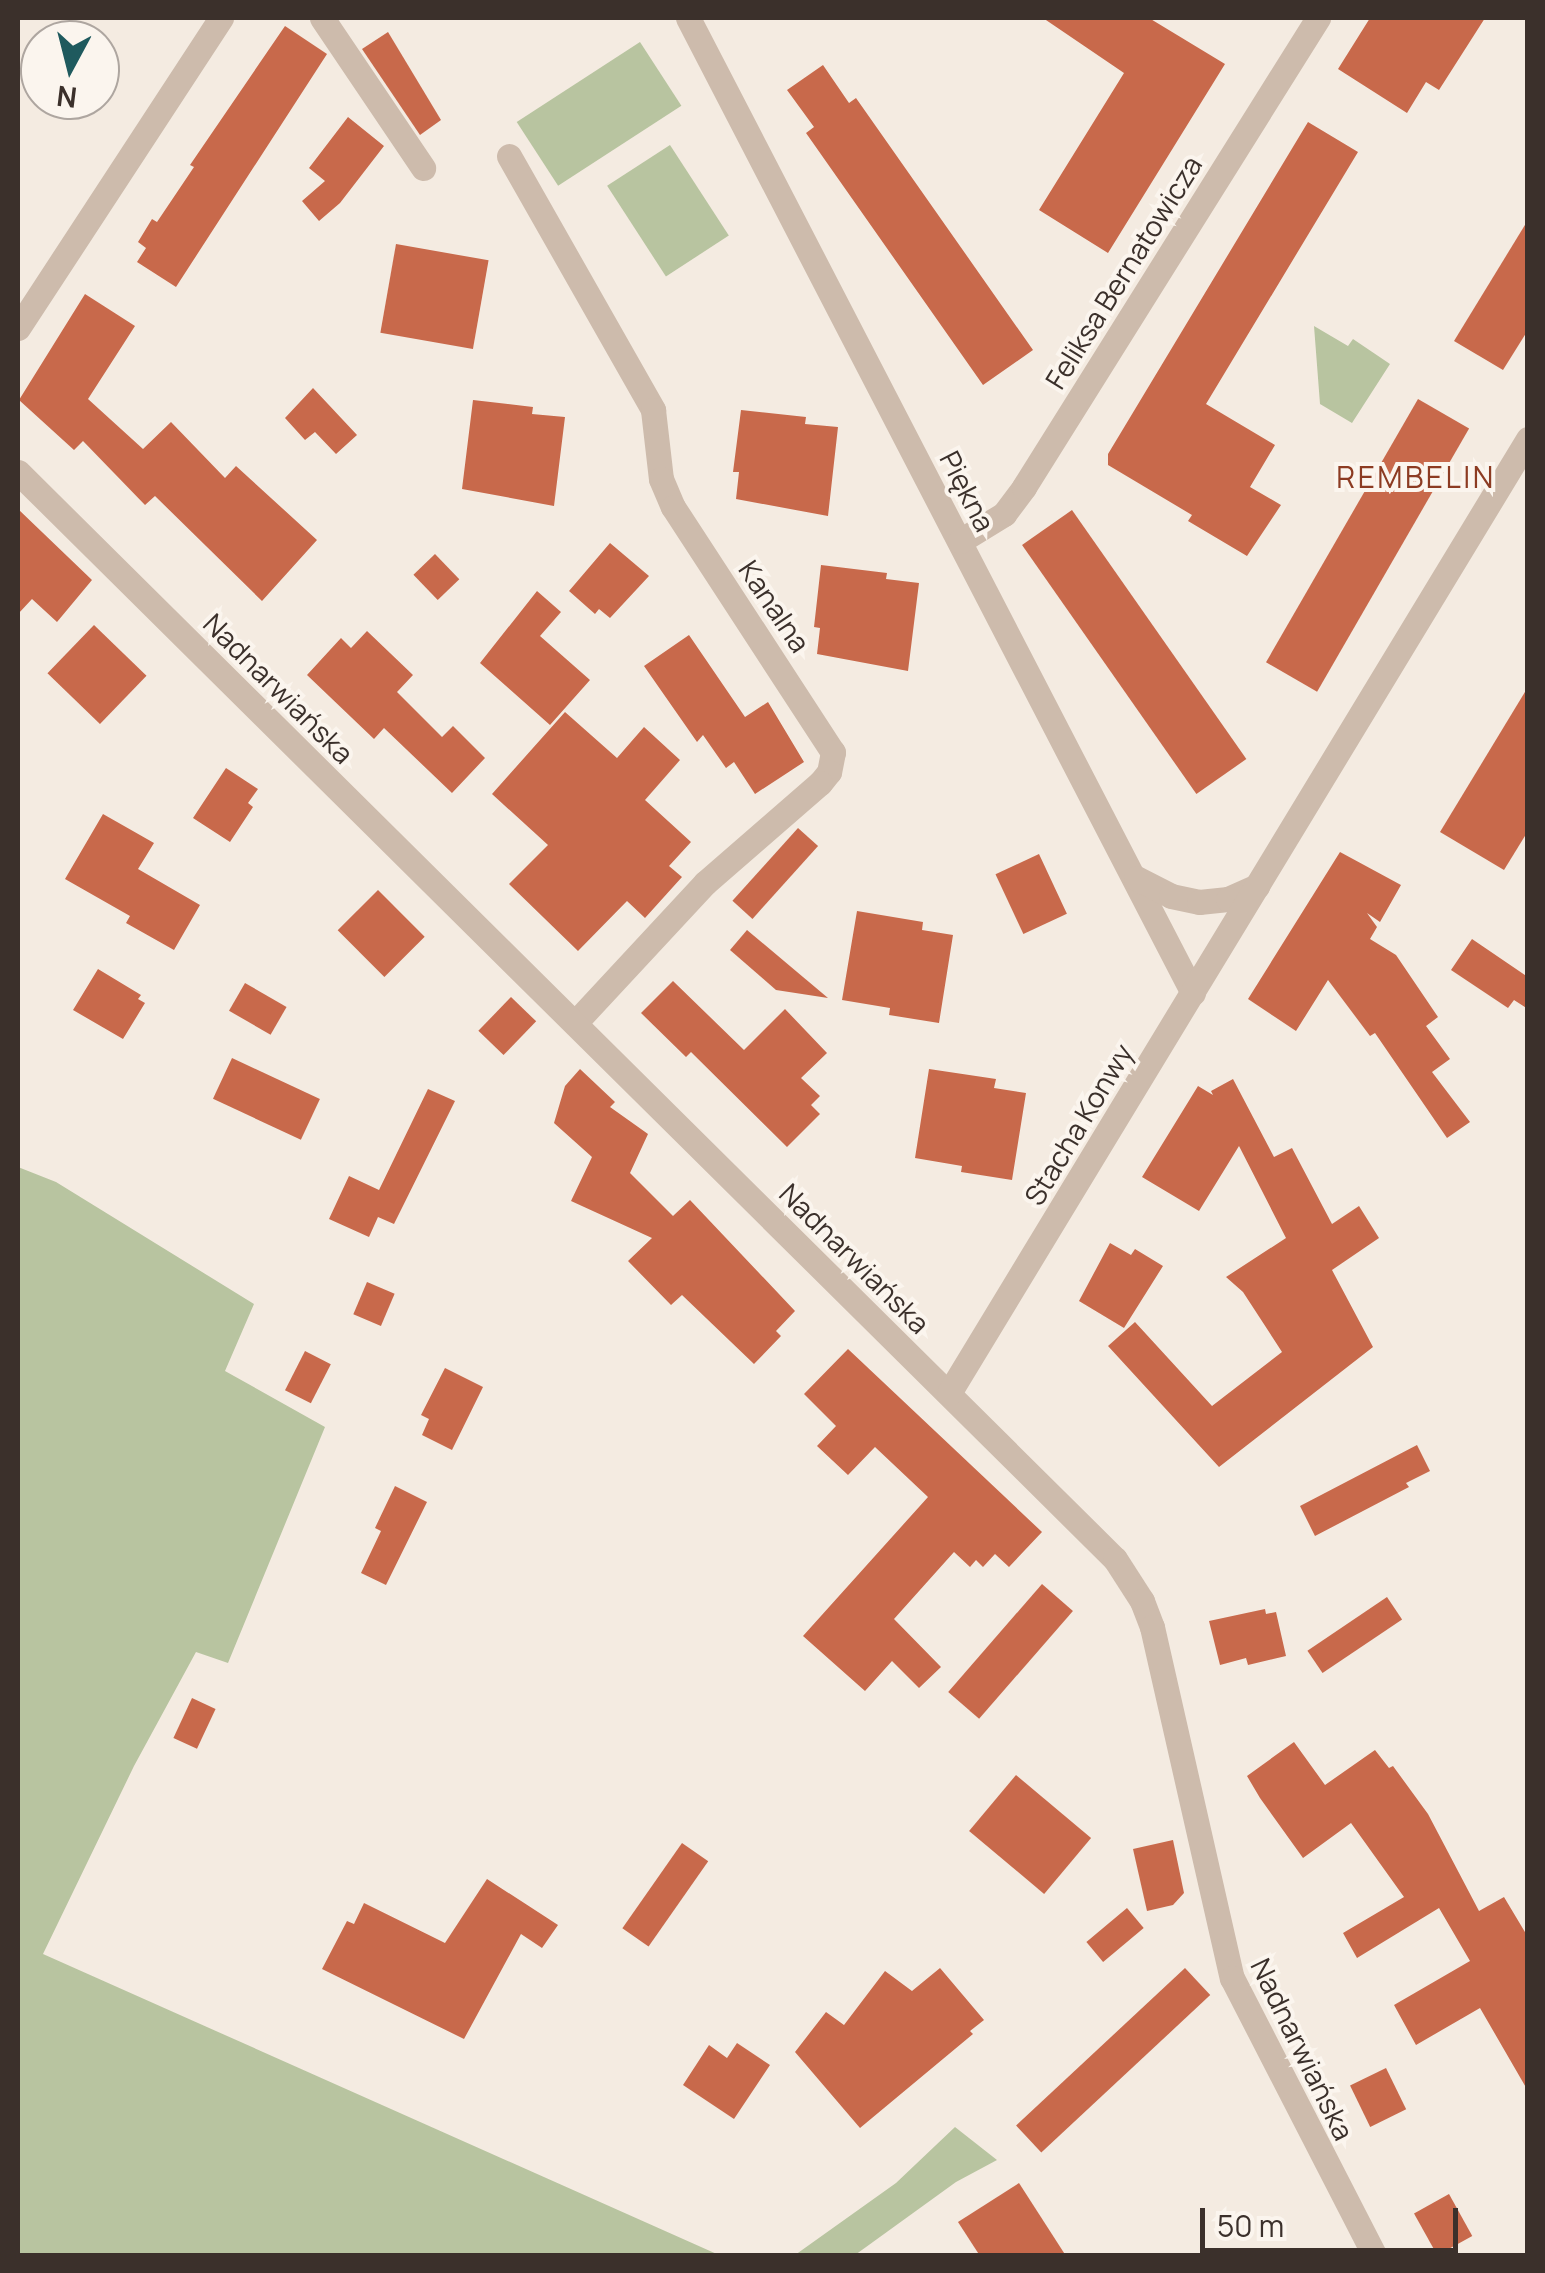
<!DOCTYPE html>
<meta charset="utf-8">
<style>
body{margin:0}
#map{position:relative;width:1545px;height:2273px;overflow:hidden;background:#f4ebe1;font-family:Manrope,sans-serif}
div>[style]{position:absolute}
.green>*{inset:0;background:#b8c4a0;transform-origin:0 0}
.building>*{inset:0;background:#c8694b;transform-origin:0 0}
.minor>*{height:25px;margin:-12.5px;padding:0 12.5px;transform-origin:12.5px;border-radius:12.5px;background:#cdbbac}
span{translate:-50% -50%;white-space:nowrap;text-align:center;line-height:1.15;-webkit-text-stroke:8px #fbf5ee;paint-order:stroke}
.street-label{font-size:28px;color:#3b302b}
.neighbourhood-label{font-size:30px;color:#8c3b22;letter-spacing:2.5px}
.frame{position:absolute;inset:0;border:20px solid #3b302b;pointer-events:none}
.north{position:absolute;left:20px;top:20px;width:100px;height:100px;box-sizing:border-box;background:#fbf5ee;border:2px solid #aea6a0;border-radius:50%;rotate:187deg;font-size:28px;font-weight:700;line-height:40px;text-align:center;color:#3b302b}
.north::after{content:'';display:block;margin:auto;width:35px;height:45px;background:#1f5a5e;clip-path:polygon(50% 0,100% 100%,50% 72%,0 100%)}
.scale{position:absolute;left:1200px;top:2208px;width:258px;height:45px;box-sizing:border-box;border:5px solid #3b302b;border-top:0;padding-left:12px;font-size:30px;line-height:35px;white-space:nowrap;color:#3b302b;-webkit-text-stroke:8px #fbf5ee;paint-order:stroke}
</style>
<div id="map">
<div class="green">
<div style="left:640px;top:42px;width:76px;height:147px;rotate:57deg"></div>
<div style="left:670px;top:145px;width:108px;height:75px;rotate:57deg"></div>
<div style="clip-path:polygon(1314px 326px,1348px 346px,1353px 339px,1390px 364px,1352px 423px,1320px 404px)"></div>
<div style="clip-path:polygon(18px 1167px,56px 1182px,254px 1304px,225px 1371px,325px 1427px,228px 1663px,196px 1652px,134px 1766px,43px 1954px,719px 2255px,18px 2255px)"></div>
<div style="clip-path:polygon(955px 2127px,997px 2160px,956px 2182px,855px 2255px,795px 2255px,896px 2183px)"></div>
</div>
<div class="building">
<div style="clip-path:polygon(1043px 18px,1149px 18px,1225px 64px,1108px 253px,1039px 210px,1124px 73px)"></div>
<div style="clip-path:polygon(1370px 18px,1485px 18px,1439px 90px,1426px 82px,1407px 113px,1338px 69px)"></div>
<div style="clip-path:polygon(285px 26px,327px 54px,176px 287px,137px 262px,146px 248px,138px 242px,152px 219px,157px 222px,194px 167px,190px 165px)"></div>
<div style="clip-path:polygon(388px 32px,441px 120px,420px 135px,362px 49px)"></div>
<div style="clip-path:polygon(823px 65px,849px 103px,856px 98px,1033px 350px,983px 385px,806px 133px,814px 127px,787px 90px)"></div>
<div style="clip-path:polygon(348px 117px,384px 146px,340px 203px,319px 221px,302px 201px,325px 181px,309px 168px)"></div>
<div style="clip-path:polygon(1308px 122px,1358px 152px,1206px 404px,1275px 445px,1250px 487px,1281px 505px,1247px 556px,1188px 521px,1192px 515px,1108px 465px,1108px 454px)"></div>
<div style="clip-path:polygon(1528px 220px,1528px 330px,1503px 370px,1454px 341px)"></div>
<div style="left:396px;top:244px;width:94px;height:90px;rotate:10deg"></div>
<div style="clip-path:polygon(85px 294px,135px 326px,88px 399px,143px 449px,171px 422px,225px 478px,236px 466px,317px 540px,262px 601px,155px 496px,145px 505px,83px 441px,74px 450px,19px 400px)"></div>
<div style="clip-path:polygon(313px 388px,357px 435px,336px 454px,315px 432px,305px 440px,285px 418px)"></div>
<div style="left:1418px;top:399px;width:59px;height:304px;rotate:30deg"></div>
<div style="clip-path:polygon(473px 400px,533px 407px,532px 414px,565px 417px,554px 506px,462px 489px)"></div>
<div style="clip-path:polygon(741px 410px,806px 417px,805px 424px,838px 427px,828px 516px,736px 499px,739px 472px,733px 472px)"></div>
<div style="clip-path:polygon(18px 509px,92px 580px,57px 622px,32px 599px,18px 614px)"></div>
<div style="left:1072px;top:510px;width:304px;height:61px;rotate:55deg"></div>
<div style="clip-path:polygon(610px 543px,649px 576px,610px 618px,599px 609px,595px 614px,569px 591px)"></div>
<div style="left:435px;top:554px;width:35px;height:30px;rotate:46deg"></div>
<div style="clip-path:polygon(821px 565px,887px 573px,886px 579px,919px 583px,908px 671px,817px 654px,820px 628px,814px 627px)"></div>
<div style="clip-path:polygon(537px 591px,561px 612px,540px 636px,590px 680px,550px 725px,480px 663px)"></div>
<div style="left:94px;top:625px;width:73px;height:67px;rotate:44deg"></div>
<div style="clip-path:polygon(367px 631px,413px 675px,397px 692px,442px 737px,453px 726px,485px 758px,452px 793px,384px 728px,374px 739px,307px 675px,341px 638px,351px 648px)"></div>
<div style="clip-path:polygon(689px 635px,745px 717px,768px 702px,804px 762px,755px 794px,734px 762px,726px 768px,703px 735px,697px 742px,644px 666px)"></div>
<div style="clip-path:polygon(1528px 687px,1528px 831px,1504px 870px,1440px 832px)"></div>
<div style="clip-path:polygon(565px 712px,617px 758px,644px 727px,680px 760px,645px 800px,691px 842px,669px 866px,682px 877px,645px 918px,627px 901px,578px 951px,509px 884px,548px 845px,492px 794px)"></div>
<div style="clip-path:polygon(226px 768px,258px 789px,248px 803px,253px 807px,230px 842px,193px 818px)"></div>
<div style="clip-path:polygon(103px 814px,154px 843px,138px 869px,200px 905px,174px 950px,126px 923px,130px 916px,65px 879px)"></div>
<div style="left:798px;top:828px;width:27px;height:98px;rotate:42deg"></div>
<div style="clip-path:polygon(1340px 852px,1401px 885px,1380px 922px,1367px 913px,1377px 927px,1370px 939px,1396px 955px,1438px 1017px,1426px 1026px,1450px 1059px,1432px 1072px,1470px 1122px,1447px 1138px,1375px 1033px,1370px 1036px,1328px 980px,1296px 1031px,1248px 999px)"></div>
<div style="left:1039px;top:854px;width:66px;height:48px;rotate:65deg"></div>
<div style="left:378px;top:890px;width:66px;height:57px;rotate:45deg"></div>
<div style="clip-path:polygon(857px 911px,923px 922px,922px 930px,953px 935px,939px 1023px,889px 1015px,890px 1008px,842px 1000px)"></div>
<div style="clip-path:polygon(747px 930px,828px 998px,776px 990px,730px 950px)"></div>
<div style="clip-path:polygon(1472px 939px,1528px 977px,1528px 1009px,1514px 1000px,1508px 1008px,1451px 970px)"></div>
<div style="clip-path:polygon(98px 969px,141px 995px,138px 999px,145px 1003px,123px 1039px,73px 1010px)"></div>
<div style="clip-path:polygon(673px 981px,744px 1050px,785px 1009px,827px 1053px,801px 1078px,820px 1096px,811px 1105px,820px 1114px,787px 1147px,691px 1052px,686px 1057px,641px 1013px)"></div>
<div style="left:245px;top:983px;width:48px;height:32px;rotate:30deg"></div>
<div style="left:511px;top:997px;width:35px;height:47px;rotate:44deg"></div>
<div style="left:232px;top:1058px;width:97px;height:45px;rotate:25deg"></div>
<div style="clip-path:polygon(580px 1069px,615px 1102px,610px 1107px,648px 1134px,630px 1173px,673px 1216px,690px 1200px,795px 1311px,776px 1331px,781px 1336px,754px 1364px,682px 1295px,671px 1305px,628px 1261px,652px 1238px,571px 1201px,592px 1157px,554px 1123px,565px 1086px)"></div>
<div style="clip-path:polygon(929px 1069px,996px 1079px,994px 1088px,1026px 1093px,1012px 1180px,961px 1172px,962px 1166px,915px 1158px)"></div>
<div style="clip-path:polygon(1233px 1079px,1274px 1157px,1292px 1148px,1332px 1224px,1359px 1206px,1379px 1238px,1332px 1270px,1373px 1347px,1219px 1467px,1108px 1346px,1135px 1322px,1212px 1406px,1282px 1352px,1243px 1292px,1226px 1277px,1286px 1238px,1239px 1146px,1199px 1211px,1142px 1177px,1198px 1086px,1213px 1095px,1211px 1091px)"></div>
<div style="clip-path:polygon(428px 1089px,455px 1101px,394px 1224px,378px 1217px,369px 1237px,329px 1219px,349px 1176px,379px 1190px)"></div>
<div style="clip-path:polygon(1110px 1243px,1131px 1255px,1135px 1249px,1163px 1266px,1124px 1328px,1079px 1301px)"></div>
<div style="left:367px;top:1282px;width:30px;height:35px;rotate:23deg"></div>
<div style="clip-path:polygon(848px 1349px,1042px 1532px,1009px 1567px,995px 1554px,983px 1567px,976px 1560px,970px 1567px,954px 1552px,894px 1619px,941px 1667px,919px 1688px,892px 1661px,865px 1691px,803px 1636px,928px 1497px,875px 1447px,848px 1475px,817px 1446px,836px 1426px,804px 1394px)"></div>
<div style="left:305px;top:1351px;width:29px;height:44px;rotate:27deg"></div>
<div style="clip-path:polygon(445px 1368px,483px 1387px,452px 1450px,422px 1435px,429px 1419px,421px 1415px)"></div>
<div style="clip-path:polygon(1417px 1445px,1430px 1471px,1406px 1483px,1409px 1487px,1315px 1536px,1300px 1506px)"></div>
<div style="clip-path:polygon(395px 1486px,427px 1502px,386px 1585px,361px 1573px,381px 1531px,375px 1528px)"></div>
<div style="left:1042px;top:1584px;width:41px;height:143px;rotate:41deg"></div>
<div style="left:1387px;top:1597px;width:27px;height:96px;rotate:56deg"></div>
<div style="clip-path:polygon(1265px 1609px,1266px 1614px,1276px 1612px,1286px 1656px,1248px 1665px,1246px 1658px,1220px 1665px,1209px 1621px)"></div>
<div style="left:192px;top:1698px;width:26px;height:44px;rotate:25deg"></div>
<div style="clip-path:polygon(1294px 1742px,1325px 1785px,1375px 1750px,1389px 1768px,1393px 1766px,1428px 1814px,1479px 1911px,1504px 1897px,1528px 1937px,1528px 2091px,1480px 2008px,1416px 2045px,1394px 2005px,1470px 1961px,1439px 1908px,1357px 1958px,1343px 1933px,1404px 1897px,1351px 1823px,1303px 1858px,1260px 1798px,1247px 1776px)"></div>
<div style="left:1016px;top:1775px;width:98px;height:73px;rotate:40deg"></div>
<div style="clip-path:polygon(1173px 1840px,1184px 1893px,1173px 1905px,1147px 1911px,1133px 1849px)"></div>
<div style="left:682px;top:1843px;width:32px;height:104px;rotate:35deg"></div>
<div style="clip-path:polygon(487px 1879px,558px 1925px,542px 1948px,521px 1934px,464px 2039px,322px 1969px,347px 1921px,354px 1924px,364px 1903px,445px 1943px)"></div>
<div style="left:1127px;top:1908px;width:26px;height:53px;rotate:50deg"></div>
<div style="clip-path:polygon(940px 1968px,984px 2020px,970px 2031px,973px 2034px,860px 2128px,795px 2052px,826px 2012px,844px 2025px,885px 1971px,912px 1991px)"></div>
<div style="left:1185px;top:1968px;width:37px;height:231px;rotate:47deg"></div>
<div style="clip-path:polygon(737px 2043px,770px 2065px,734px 2119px,683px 2085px,709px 2045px,727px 2058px)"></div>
<div style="left:1386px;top:2068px;width:46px;height:40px;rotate:64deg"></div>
<div style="clip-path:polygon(1019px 2183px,1066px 2256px,980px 2256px,958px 2222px)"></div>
<div style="left:1449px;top:2194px;width:48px;height:40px;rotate:61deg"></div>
</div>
<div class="minor">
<div style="left:322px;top:18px;width:181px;rotate:56deg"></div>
<div style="left:688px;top:18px;width:1098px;rotate:62.62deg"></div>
<div style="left:509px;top:156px;width:292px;rotate:60.4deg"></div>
<div style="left:653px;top:410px;width:69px;rotate:83.4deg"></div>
<div style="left:661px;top:479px;width:30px;rotate:67deg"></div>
<div style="left:673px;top:507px;width:293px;rotate:56.9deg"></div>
<div style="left:833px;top:752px;width:20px;rotate:101deg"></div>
<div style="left:829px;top:772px;width:14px;rotate:129deg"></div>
<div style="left:820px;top:783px;width:152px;rotate:139deg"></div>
<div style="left:705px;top:883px;width:191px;rotate:132.9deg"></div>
<div style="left:18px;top:328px;width:371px;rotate:-56.8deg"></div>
<div style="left:18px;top:472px;width:1544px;rotate:44.74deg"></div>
<div style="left:1115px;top:1559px;width:50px;rotate:57.3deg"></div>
<div style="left:1142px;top:1601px;width:28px;rotate:69deg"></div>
<div style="left:1152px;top:1627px;width:360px;rotate:77.2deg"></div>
<div style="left:1232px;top:1978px;width:313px;rotate:62.8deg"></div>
<div style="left:960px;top:541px;width:52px;rotate:-31.5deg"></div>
<div style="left:1004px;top:514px;width:34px;rotate:-53deg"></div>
<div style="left:1024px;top:487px;width:554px;rotate:-57.92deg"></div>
<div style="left:1136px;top:878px;width:39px;rotate:27deg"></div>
<div style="left:1171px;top:896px;width:29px;rotate:12deg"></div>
<div style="left:1199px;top:902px;width:29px;rotate:-6deg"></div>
<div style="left:1228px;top:899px;width:32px;rotate:-24deg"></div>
<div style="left:949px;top:1393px;width:1116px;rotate:-58.75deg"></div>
</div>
<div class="street-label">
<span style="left:1123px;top:272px;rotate:-58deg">Feliksa Bernatowicza</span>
<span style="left:968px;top:491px;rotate:63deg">Piękna</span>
<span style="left:775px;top:606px;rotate:56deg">Kanalna</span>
<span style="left:279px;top:688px;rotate:45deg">Nadnarwiańska</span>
<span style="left:1078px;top:1124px;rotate:-59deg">Stacha Konwy</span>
<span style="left:855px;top:1258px;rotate:45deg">Nadnarwiańska</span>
<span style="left:1303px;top:2049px;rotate:64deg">Nadnarwiańska</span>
</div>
<div class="neighbourhood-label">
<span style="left:1416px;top:477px">REMBELIN</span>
</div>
<div class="frame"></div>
<div class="north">N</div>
<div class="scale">50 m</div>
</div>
